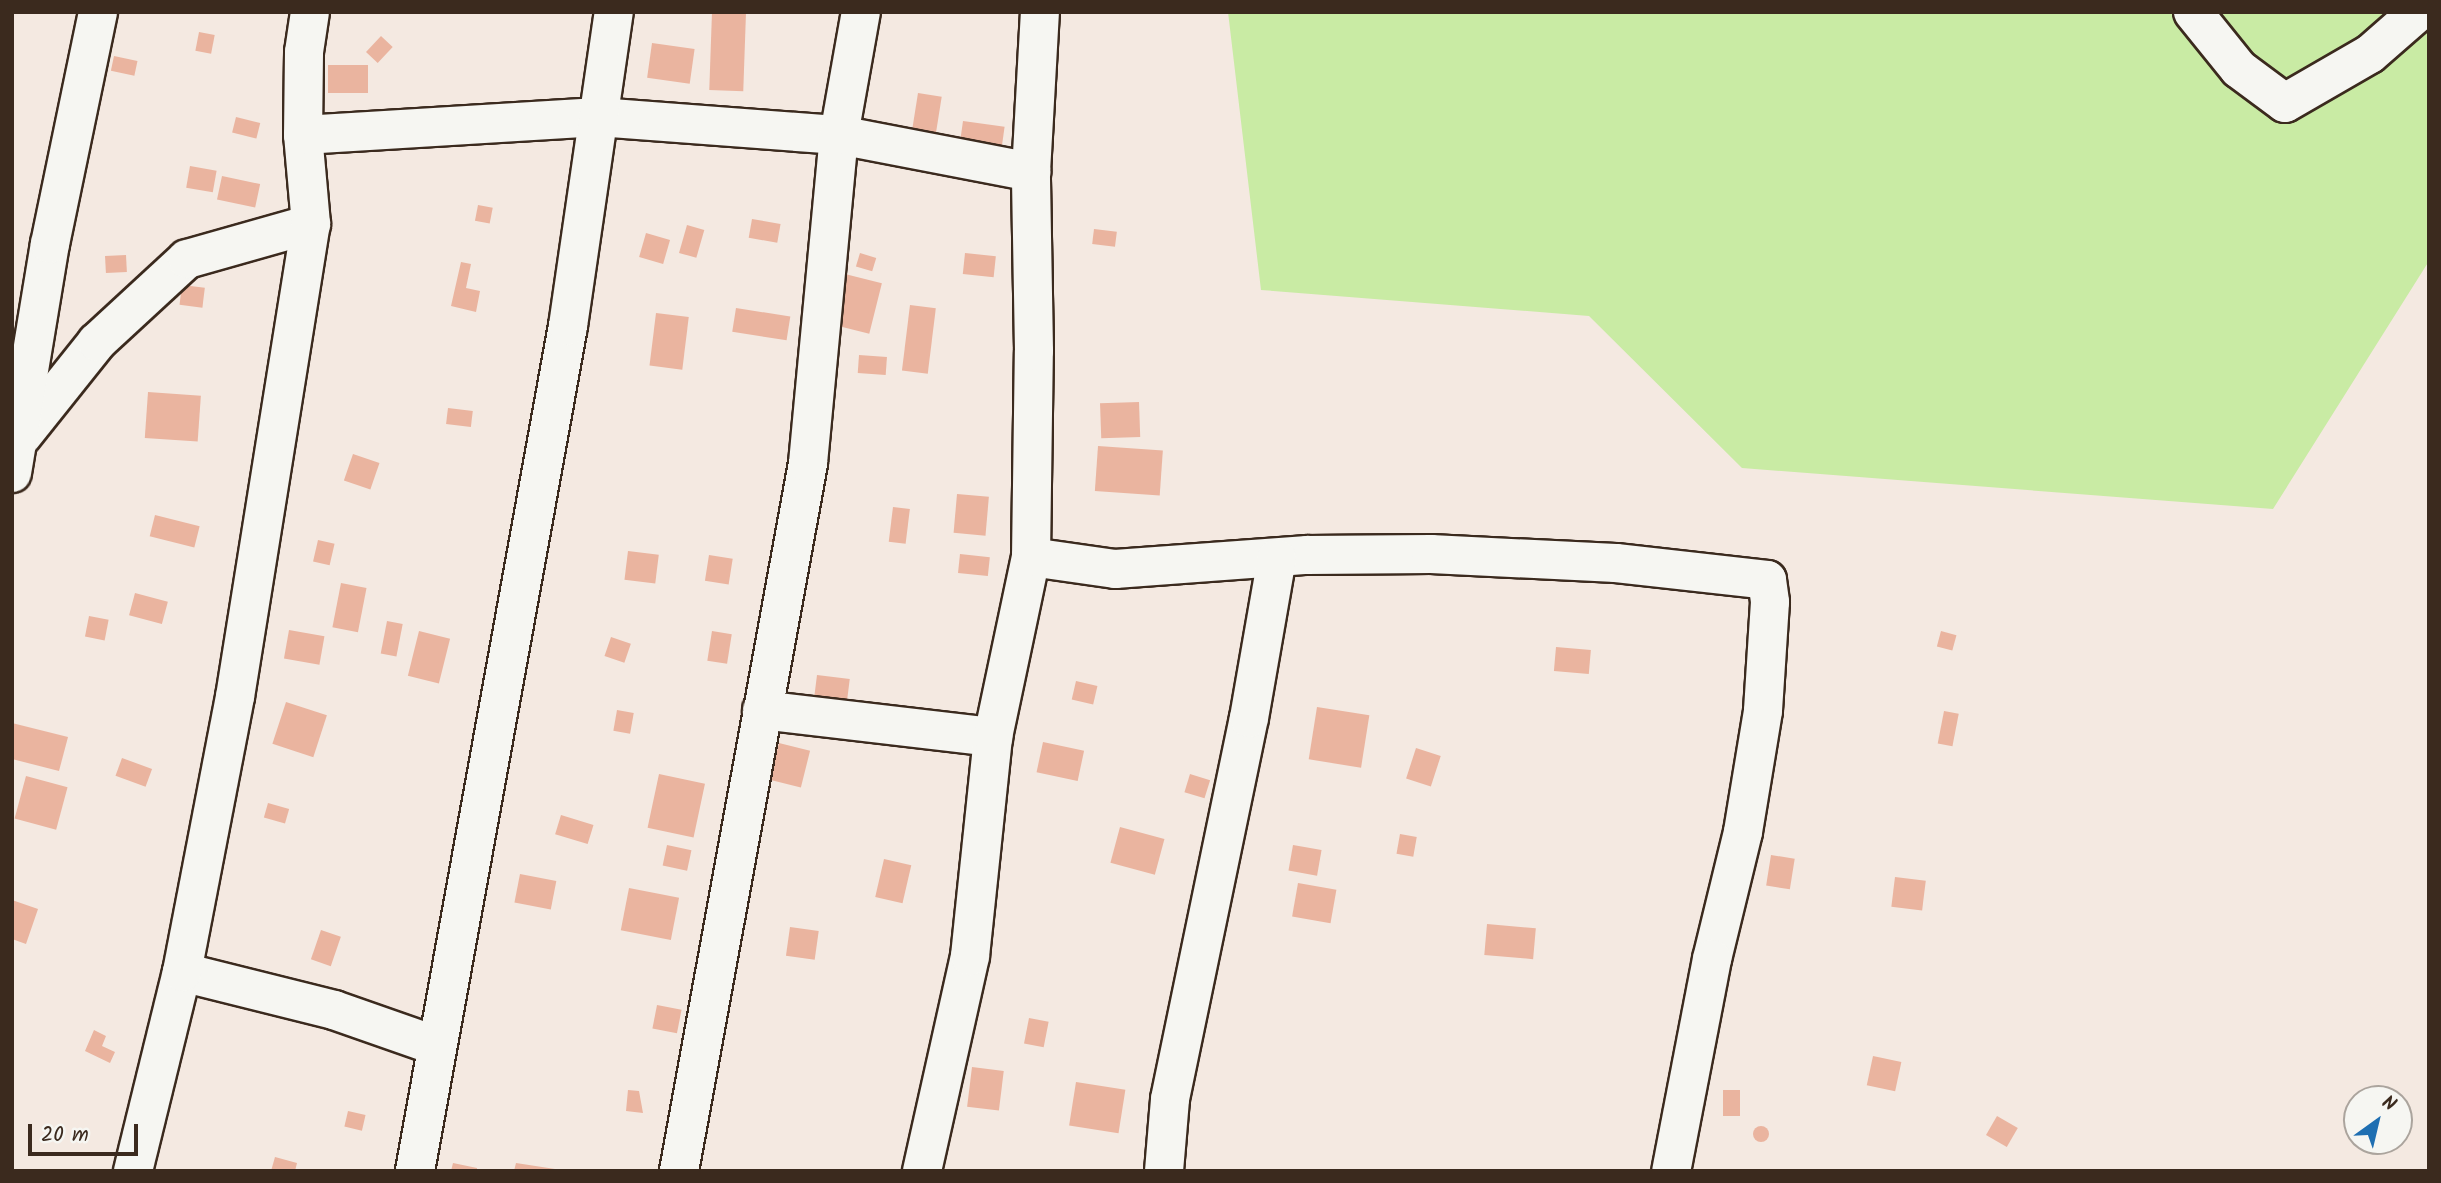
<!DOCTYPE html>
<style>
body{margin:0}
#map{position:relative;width:2441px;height:1183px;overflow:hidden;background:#f4e9e1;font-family:Kalam,sans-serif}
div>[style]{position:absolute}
.green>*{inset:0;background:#c9eba4}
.building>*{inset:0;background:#eab49f;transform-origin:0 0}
.round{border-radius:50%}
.roads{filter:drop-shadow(2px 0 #3b2a1e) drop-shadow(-2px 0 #3b2a1e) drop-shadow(0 2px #3b2a1e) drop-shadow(0 -2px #3b2a1e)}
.minor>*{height:38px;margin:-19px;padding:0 19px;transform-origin:19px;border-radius:19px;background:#f6f6f2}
span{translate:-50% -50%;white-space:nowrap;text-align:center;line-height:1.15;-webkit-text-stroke:7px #f6f6f2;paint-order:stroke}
.frame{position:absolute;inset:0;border:14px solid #3b2a1e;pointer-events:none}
.north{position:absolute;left:2343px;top:1085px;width:70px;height:70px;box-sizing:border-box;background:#f6f6f2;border:2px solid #aba49d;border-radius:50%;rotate:34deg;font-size:19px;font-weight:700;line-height:28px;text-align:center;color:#3b2a1e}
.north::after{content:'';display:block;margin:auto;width:24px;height:32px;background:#1f6fb2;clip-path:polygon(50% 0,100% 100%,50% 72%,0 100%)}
.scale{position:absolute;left:28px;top:1124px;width:110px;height:32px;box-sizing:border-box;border:4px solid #3b2a1e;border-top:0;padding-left:9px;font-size:21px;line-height:24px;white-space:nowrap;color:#3b2a1e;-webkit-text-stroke:5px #f6f6f2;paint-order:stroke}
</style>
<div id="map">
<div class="green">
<div style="clip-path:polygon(1228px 12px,2429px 12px,2429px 261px,2273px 509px,1742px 468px,1589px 316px,1261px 290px)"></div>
</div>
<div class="building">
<div style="left:712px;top:12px;width:34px;height:78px;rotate:2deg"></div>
<div style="left:199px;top:32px;width:16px;height:19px;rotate:11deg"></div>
<div style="left:381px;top:36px;width:16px;height:22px;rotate:43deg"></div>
<div style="left:652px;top:43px;width:43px;height:35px;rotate:8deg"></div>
<div style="left:114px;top:56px;width:24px;height:15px;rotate:12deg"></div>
<div style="left:328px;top:65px;width:40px;height:28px"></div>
<div style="left:918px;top:93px;width:24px;height:37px;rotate:9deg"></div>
<div style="left:236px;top:117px;width:25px;height:16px;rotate:14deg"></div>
<div style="left:963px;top:121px;width:42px;height:20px;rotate:8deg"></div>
<div style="left:190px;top:166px;width:27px;height:22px;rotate:10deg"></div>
<div style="left:222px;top:176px;width:39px;height:24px;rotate:12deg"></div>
<div style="left:478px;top:205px;width:15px;height:16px;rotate:11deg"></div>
<div style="left:752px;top:219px;width:29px;height:19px;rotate:10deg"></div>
<div style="left:687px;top:225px;width:18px;height:29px;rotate:16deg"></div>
<div style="left:1094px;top:229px;width:23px;height:15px;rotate:7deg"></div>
<div style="left:646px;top:233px;width:25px;height:25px;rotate:16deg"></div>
<div style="left:860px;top:253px;width:17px;height:14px;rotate:17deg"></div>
<div style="left:965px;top:253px;width:31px;height:21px;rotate:6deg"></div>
<div style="left:126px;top:255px;width:17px;height:21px;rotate:87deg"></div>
<div style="clip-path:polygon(461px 262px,471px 264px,466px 288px,480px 291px,476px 312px,451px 306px)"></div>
<div style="left:845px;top:274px;width:38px;height:52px;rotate:14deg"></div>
<div style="left:182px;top:285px;width:23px;height:20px;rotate:7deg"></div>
<div style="left:910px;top:305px;width:26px;height:66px;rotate:7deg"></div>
<div style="left:736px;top:308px;width:55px;height:24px;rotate:9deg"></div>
<div style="left:656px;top:313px;width:33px;height:53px;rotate:7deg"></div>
<div style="left:859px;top:355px;width:28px;height:18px;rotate:4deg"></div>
<div style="left:148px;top:392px;width:53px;height:46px;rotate:4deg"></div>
<div style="left:1139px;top:402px;width:35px;height:39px;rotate:88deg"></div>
<div style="left:448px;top:408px;width:25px;height:16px;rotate:7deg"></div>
<div style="left:1098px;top:446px;width:65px;height:45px;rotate:4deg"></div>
<div style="left:353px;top:454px;width:28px;height:28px;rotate:19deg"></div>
<div style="left:957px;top:494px;width:32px;height:39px;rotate:5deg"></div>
<div style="left:893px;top:507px;width:17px;height:35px;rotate:7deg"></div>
<div style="left:155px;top:515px;width:46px;height:22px;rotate:14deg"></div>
<div style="left:318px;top:540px;width:17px;height:22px;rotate:13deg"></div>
<div style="left:628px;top:551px;width:31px;height:29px;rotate:7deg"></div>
<div style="left:960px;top:554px;width:30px;height:19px;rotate:6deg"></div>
<div style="left:709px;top:555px;width:24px;height:26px;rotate:9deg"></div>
<div style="left:341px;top:583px;width:26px;height:45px;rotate:11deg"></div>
<div style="left:135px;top:593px;width:34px;height:23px;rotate:15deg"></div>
<div style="left:89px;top:616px;width:20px;height:21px;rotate:11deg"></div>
<div style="left:387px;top:621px;width:16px;height:33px;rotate:11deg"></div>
<div style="left:289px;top:630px;width:36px;height:29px;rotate:10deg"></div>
<div style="left:419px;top:631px;width:32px;height:46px;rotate:14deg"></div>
<div style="left:712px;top:631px;width:20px;height:30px;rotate:9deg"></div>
<div style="left:1941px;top:631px;width:16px;height:16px;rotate:15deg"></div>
<div style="left:611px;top:637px;width:21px;height:20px;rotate:19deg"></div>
<div style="left:1556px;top:647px;width:35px;height:24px;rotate:5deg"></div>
<div style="left:817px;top:675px;width:33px;height:24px;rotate:7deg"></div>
<div style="left:1076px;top:681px;width:22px;height:19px;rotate:13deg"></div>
<div style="left:286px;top:702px;width:43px;height:44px;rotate:18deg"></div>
<div style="left:1317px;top:707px;width:53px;height:53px;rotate:9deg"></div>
<div style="left:617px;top:710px;width:17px;height:21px;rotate:10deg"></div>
<div style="left:1944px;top:711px;width:15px;height:33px;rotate:11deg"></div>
<div style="clip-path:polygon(12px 723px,68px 737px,59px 771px,12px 759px)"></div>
<div style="left:1043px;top:742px;width:42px;height:31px;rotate:12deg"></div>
<div style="left:779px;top:743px;width:32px;height:38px;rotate:14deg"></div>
<div style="left:1416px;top:748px;width:26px;height:32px;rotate:18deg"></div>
<div style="left:122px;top:758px;width:32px;height:19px;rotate:20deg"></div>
<div style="left:659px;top:774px;width:47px;height:55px;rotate:12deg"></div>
<div style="left:1190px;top:774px;width:21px;height:19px;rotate:17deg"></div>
<div style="left:26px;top:776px;width:43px;height:44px;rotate:15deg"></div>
<div style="left:268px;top:803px;width:22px;height:15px;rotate:16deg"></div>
<div style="left:561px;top:815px;width:34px;height:20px;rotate:17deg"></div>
<div style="left:1120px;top:827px;width:46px;height:37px;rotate:15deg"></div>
<div style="left:1400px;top:834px;width:17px;height:20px;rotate:10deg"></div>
<div style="left:667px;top:845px;width:25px;height:21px;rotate:12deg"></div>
<div style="left:1293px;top:845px;width:29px;height:26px;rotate:10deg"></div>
<div style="left:1771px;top:855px;width:24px;height:31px;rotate:9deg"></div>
<div style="left:884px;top:859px;width:28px;height:39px;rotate:13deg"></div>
<div style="left:520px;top:874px;width:37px;height:29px;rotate:11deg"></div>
<div style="left:1895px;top:877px;width:31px;height:30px;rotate:7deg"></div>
<div style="left:1298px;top:883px;width:39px;height:34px;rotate:10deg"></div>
<div style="left:629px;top:888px;width:51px;height:43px;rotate:11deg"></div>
<div style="clip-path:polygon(12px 900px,38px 909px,26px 944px,12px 939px)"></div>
<div style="left:1487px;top:924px;width:49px;height:31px;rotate:5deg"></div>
<div style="left:790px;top:927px;width:29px;height:29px;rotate:8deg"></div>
<div style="left:321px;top:930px;width:21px;height:31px;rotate:19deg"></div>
<div style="left:657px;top:1005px;width:25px;height:24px;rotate:11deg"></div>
<div style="left:1029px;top:1018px;width:20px;height:26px;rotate:11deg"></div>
<div style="clip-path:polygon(94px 1030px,106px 1036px,102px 1046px,115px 1052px,110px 1063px,85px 1051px)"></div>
<div style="left:1873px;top:1056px;width:29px;height:30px;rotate:12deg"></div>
<div style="left:972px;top:1067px;width:32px;height:40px;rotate:7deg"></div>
<div style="left:1076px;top:1082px;width:50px;height:44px;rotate:9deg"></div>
<div style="clip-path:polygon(628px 1090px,639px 1091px,643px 1113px,626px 1111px)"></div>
<div style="left:1723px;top:1090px;width:17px;height:26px"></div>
<div style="left:348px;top:1111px;width:18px;height:16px;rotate:13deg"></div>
<div style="left:1997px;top:1116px;width:24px;height:22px;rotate:30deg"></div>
<div class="round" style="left:1753px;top:1126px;width:16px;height:16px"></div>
<div style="clip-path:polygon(275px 1157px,297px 1163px,295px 1171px,271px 1171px)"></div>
<div style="clip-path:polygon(453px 1163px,477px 1168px,477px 1171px,451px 1171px)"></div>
<div style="clip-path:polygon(516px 1163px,555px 1169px,555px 1171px,514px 1171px)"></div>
</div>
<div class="roads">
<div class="minor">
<div style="left:2193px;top:12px;width:73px;rotate:51.1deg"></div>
<div style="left:2239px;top:69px;width:57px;rotate:36.5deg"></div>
<div style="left:2285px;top:103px;width:98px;rotate:-30deg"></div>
<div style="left:2370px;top:54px;width:64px;rotate:-41.2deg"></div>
<div style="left:303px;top:135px;width:296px;rotate:-3.5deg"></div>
<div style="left:598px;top:117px;width:242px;rotate:4.3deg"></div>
<div style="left:839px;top:135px;width:196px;rotate:10.9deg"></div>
<div style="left:22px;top:436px;width:120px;rotate:-51.4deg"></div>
<div style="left:97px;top:342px;width:122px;rotate:-42.7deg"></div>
<div style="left:187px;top:259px;width:129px;rotate:-15.8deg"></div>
<div style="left:12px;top:473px;width:232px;rotate:-80.6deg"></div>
<div style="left:50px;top:244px;width:237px;rotate:-78.3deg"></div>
<div style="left:1031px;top:557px;width:85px;rotate:8.1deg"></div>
<div style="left:1115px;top:569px;width:193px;rotate:-4.2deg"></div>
<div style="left:1307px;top:555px;width:124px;rotate:-0.5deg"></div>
<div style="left:1431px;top:554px;width:185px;rotate:2.8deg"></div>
<div style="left:1616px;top:563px;width:152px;rotate:6.4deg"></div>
<div style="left:1767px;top:580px;width:22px;rotate:82deg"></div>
<div style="left:1770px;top:602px;width:109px;rotate:93.7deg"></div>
<div style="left:1763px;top:711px;width:123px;rotate:99.4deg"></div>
<div style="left:1743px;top:832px;width:131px;rotate:103.7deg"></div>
<div style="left:1712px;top:959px;width:216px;rotate:100.9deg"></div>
<div style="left:762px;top:710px;width:233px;rotate:6.7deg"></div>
<div style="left:182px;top:972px;width:157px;rotate:14deg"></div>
<div style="left:334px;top:1010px;width:106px;rotate:19.3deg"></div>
<div style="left:133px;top:1171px;width:205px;rotate:-76.2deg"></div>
<div style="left:182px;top:972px;width:280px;rotate:-79.1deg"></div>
<div style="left:235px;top:697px;width:479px;rotate:-80.9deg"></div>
<div style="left:311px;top:224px;width:89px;rotate:-95.1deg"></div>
<div style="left:303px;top:135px;width:83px;rotate:-89.3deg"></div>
<div style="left:304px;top:52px;width:40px;rotate:-81.5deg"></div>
<div style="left:415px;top:1171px;width:859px;rotate:-79.74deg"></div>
<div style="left:568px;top:326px;width:317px;rotate:-81.7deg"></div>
<div style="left:679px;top:1171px;width:720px;rotate:-79.67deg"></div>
<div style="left:808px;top:463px;width:329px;rotate:-84.6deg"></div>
<div style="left:839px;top:135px;width:125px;rotate:-79.9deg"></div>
<div style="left:922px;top:1171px;width:220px;rotate:-77.4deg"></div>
<div style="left:970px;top:956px;width:220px;rotate:-84deg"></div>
<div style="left:993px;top:737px;width:184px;rotate:-78.1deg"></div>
<div style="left:1031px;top:557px;width:206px;rotate:-89.2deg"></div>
<div style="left:1034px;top:351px;width:179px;rotate:-91deg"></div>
<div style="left:1031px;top:172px;width:160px;rotate:-86.8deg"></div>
<div style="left:1164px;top:1171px;width:72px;rotate:-85.2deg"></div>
<div style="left:1170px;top:1099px;width:389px;rotate:-78.3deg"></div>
<div style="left:1249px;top:718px;width:162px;rotate:-80.1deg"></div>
</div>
</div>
<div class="frame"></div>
<div class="north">N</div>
<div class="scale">20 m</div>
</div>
